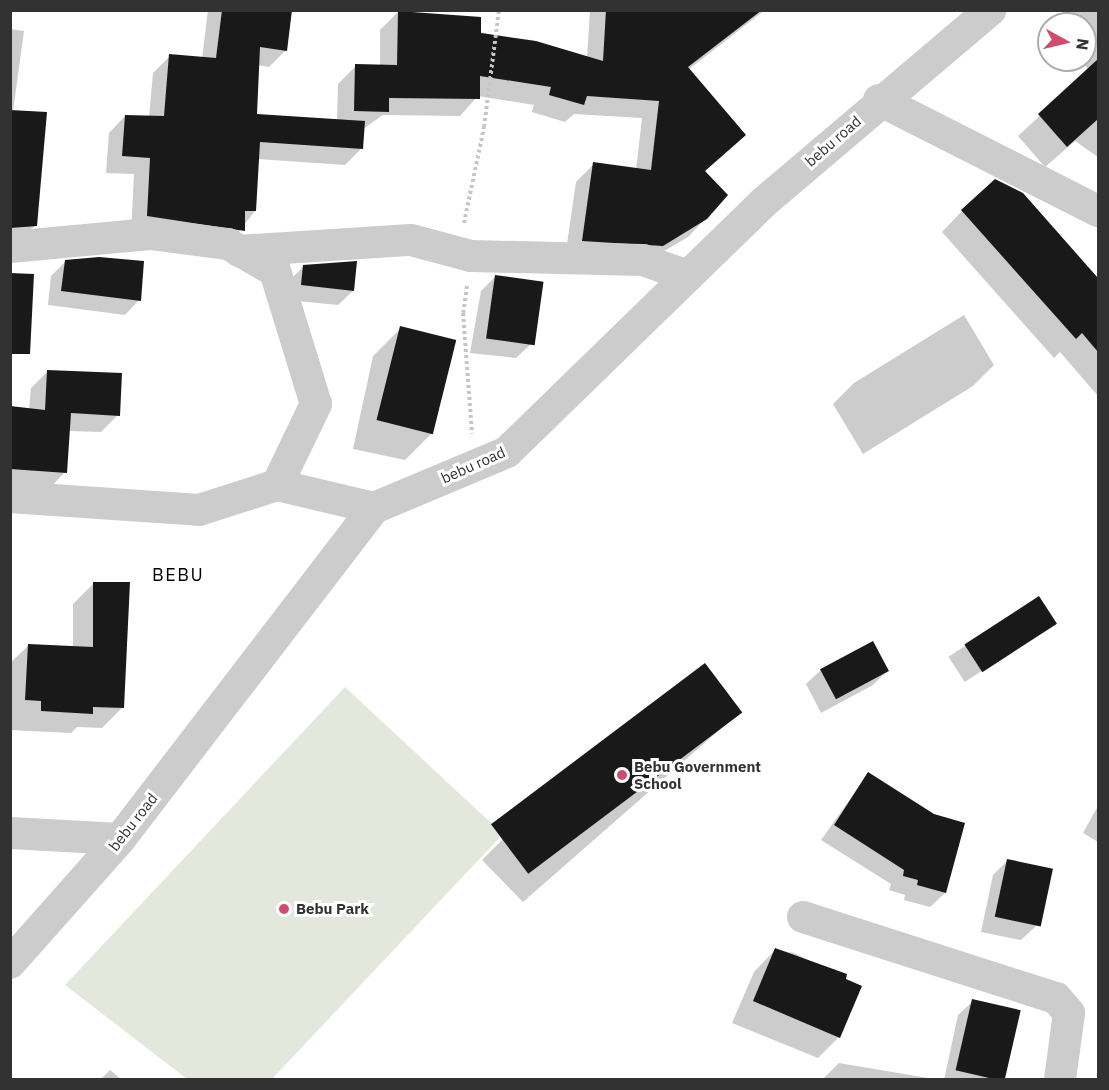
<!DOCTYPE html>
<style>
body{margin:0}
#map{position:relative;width:1109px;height:1090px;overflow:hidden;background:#fff;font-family:"IBM Plex Sans",sans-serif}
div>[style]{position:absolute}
.green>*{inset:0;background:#e4e7dc}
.shadow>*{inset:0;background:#0003;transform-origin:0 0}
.building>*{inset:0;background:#191919;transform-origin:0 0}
.path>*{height:4px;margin-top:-2px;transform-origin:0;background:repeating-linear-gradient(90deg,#c6c6c6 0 3px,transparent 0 6px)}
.minor>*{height:32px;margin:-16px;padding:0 16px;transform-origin:16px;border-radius:16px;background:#ccc}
.dots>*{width:16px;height:16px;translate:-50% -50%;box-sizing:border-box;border:3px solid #fff;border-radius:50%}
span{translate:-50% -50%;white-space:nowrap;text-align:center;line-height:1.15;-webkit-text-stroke:6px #fff;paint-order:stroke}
.street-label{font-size:15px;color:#323232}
.poi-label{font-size:15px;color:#323232;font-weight:700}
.left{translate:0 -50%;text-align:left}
.quarter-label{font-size:18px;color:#000;letter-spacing:1.5px}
.frame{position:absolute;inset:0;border:12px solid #323232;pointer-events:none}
.north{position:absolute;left:1037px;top:12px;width:60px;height:60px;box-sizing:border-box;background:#fff;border:2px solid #adadad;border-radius:50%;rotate:98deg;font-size:16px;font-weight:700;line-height:24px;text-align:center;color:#323232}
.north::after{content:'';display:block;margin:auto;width:21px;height:27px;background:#d04c6f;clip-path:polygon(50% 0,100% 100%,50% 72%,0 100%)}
</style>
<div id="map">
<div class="green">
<div style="clip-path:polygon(345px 687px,503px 834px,272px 1079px,187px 1079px,65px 985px)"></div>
</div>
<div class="shadow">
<div style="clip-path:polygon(208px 10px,290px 10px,286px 50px,269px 67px,257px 65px,256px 115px,337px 121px,338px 84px,356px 66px,380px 66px,380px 30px,398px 12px,587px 58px,590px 10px,765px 10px,688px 70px,706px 218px,688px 237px,644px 263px,565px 258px,576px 182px,594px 164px,636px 170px,642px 118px,574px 114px,565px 122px,532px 112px,534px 105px,478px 96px,460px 116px,383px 115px,363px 129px,362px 148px,345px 165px,258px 159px,255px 211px,227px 247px,131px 233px,134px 174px,106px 173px,109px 133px,125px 116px,149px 117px,153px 73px,170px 56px,202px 59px)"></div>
<div style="clip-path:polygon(1065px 10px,1098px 10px,1098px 157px,1075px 141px,1045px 167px,1018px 136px,1089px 70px,1080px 60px,1085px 60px,1085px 24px,1052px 24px)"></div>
<div style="clip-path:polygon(10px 29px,24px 31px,13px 111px,35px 226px,10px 244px)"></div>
<div style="clip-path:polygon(1022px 194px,1098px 280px,1098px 396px,1060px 352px,1054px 358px,942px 232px,962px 211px)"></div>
<div style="clip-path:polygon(66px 261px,139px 300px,125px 315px,48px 305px,51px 276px)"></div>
<div style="clip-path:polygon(304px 266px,353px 291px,338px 305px,287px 300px,289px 281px)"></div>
<div style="clip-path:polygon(496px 276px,531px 344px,516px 358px,470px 353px,481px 291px)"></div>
<div style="clip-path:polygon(964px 315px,994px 365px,973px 386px,863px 454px,833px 404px,854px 383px)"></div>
<div style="clip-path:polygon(401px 328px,433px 432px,405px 460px,353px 449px,373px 356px)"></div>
<div style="clip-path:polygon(48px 371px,118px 415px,101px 432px,68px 431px,65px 472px,48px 490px,10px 487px,10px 407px,29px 409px,31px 388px)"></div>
<div style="clip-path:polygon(94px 583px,122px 708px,102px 728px,77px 727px,71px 733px,10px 730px,10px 663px,28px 646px,73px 648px,73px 604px)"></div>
<div style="left:1039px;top:598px;width:30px;height:108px;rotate:57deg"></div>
<div style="clip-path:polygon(821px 670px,887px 671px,873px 685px,821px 713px,806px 684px)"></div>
<div style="clip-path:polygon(740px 712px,523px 902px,482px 860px,503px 839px)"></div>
<div style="clip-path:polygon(868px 774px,945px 893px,930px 907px,904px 900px,905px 895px,889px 890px,891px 884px,821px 840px)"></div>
<div style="clip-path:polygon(1098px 806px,1098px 842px,1083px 833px)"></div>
<div style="clip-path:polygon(1007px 861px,1036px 926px,1021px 940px,981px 932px,993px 875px)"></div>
<div style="clip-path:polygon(775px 950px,794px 953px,860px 986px,839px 1037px,818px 1058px,732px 1023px,754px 972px)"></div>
<div style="clip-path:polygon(973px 1001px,1005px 1080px,944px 1080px,958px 1015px)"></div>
<div style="clip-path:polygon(839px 1063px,940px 1080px,822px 1080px)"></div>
<div style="clip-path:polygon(110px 1070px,122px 1080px,100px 1080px)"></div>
</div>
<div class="building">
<div style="clip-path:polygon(222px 10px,292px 10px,287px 51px,260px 47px,257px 114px,365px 121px,363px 149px,260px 142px,256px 211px,245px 211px,245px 231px,147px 216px,150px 158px,122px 156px,125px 115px,164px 116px,169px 54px,216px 58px)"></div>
<div style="clip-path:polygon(606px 10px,762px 10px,688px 67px,746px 135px,705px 171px,728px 195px,707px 219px,663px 246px,582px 241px,593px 162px,651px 170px,659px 101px,587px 96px,584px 105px,549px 95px,551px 87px,480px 76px,480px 99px,389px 98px,389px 112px,354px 111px,355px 64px,397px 65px,398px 11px,481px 17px,481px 33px,536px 41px,603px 61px)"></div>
<div style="clip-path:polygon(1098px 59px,1098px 119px,1067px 147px,1038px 114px)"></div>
<div style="clip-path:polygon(10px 110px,47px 112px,37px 226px,10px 228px)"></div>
<div style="clip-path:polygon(995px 179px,1023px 193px,1098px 278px,1098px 352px,1082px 333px,1076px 339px,961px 210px)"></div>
<div style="clip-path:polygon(99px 257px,144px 261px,141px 301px,61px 291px,65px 260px)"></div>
<div style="clip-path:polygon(357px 261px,354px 291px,301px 285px,303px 265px)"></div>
<div style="clip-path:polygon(10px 273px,34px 274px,30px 354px,10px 354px)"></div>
<div style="left:495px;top:275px;width:49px;height:64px;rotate:8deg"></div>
<div style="left:400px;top:326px;width:58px;height:97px;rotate:14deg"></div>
<div style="clip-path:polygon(47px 370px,122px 373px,120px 416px,71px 413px,67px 473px,10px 469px,10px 406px,45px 410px)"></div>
<div style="clip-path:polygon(93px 582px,130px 582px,124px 708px,93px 707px,93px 714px,41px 711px,41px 701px,25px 700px,28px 644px,93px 647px)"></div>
<div style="left:1039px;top:596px;width:33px;height:89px;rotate:57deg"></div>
<div style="left:873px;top:641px;width:34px;height:60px;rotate:62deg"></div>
<div style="left:705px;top:663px;width:62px;height:268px;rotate:53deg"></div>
<div style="clip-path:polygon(868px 772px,934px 814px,965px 823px,946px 893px,917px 885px,918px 880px,903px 876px,904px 870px,834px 825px)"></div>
<div style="left:1007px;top:859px;width:47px;height:59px;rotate:12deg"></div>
<div style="clip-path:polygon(775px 948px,847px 974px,846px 979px,862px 986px,840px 1038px,753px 1001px)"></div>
<div style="left:972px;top:999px;width:50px;height:73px;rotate:13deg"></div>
</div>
<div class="path">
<div style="left:464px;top:223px;width:98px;rotate:-78.2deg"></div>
<div style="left:484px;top:127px;width:118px;rotate:-82.7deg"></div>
<div style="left:467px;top:286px;width:27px;rotate:98deg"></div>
<div style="left:463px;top:313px;width:121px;rotate:85.7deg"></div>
</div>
<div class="minor">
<div style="left:879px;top:100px;width:246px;rotate:26.9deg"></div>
<div style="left:10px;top:247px;width:141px;rotate:-5.3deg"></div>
<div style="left:150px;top:234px;width:79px;rotate:7.3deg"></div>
<div style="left:228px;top:244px;width:54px;rotate:29.9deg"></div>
<div style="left:275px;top:271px;width:139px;rotate:72.9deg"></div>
<div style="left:316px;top:404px;width:90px;rotate:115.7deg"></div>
<div style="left:239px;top:251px;width:172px;rotate:-3.7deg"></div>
<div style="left:411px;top:240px;width:62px;rotate:14.9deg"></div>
<div style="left:471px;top:256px;width:172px;rotate:1.3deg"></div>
<div style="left:643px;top:260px;width:48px;rotate:19.6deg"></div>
<div style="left:10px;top:497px;width:189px;rotate:3.9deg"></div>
<div style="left:199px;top:510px;width:82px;rotate:-17.8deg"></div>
<div style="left:277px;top:485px;width:100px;rotate:13.3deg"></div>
<div style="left:10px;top:833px;width:110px;rotate:3.1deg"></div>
<div style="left:803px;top:917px;width:266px;rotate:17.8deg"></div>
<div style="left:1056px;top:998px;width:20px;rotate:49deg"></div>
<div style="left:1069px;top:1013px;width:68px;rotate:97.7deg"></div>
<div style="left:10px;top:963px;width:166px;rotate:-48.4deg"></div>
<div style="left:120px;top:839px;width:417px;rotate:-52.5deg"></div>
<div style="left:374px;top:508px;width:144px;rotate:-22.8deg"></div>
<div style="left:507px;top:452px;width:359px;rotate:-44.2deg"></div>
<div style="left:764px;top:202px;width:297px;rotate:-40.3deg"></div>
</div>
<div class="dots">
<div style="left:622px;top:775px;background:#d04c6f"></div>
<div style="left:284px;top:909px;background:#d04c6f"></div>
</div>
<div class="street-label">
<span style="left:833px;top:141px;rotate:-41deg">bebu road</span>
<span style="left:473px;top:465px;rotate:-24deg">bebu road</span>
<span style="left:133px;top:822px;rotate:-52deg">bebu road</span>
</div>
<div class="poi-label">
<span class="left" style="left:634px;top:775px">Bebu Government<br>School</span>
<span class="left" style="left:296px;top:909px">Bebu Park</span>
</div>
<div class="quarter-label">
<span style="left:178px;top:575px">BEBU</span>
</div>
<div class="frame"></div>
<div class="north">N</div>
</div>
